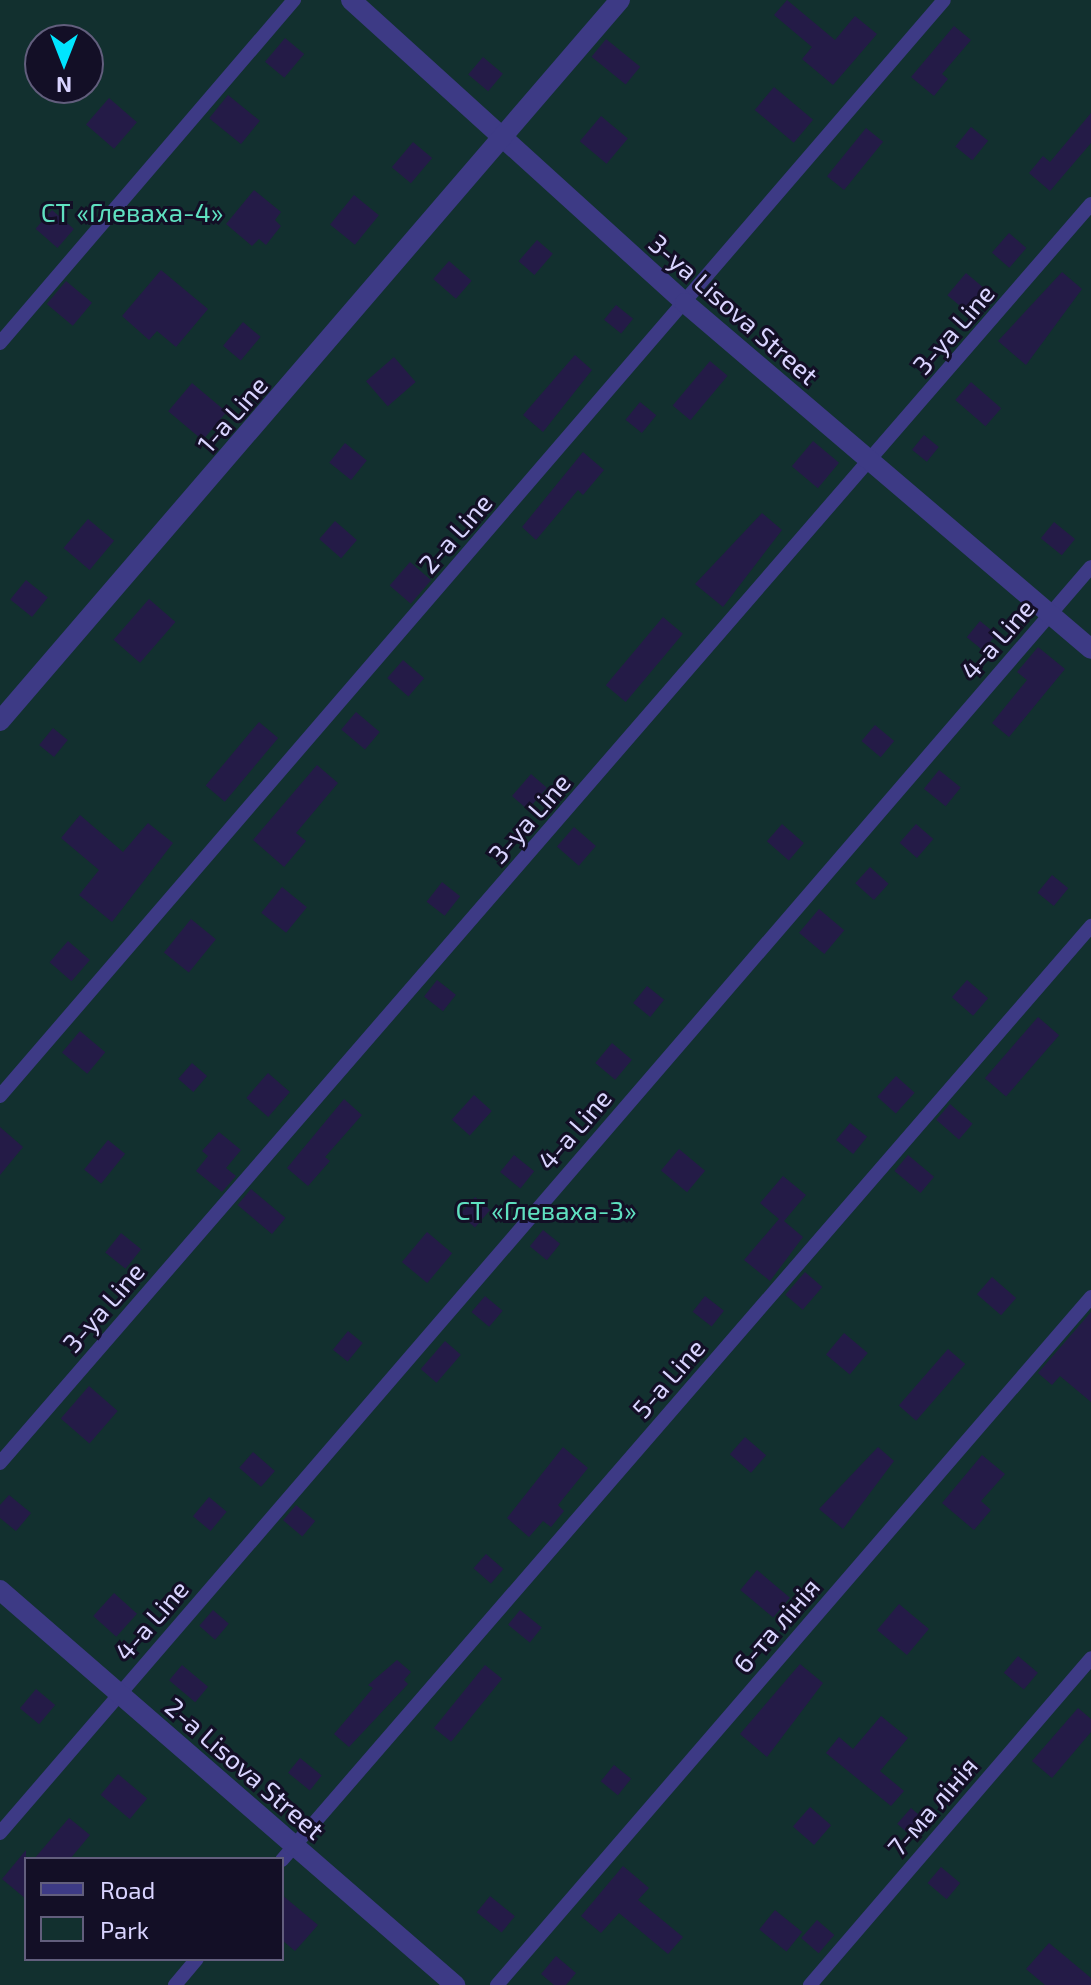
<!DOCTYPE html>
<meta charset="utf-8">
<style>
body{margin:0}
#map{position:relative;width:1091px;height:1985px;overflow:hidden;background:#130f26;font-family:"Exo 2",sans-serif}
div>[style]{position:absolute}
.green>*{inset:0;background:#12302f}
.building>*{inset:0;background:#241b47;transform-origin:0 0}
.service>*{height:14px;margin:-7px;padding:0 7px;transform-origin:7px;border-radius:7px;background:#3d3a85}
.minor>*{height:20px;margin:-10px;padding:0 10px;transform-origin:10px;border-radius:10px;background:#3d3a85}
span{translate:-50% -50%;white-space:nowrap;text-align:center;line-height:1.15;-webkit-text-stroke:6px #130f26;paint-order:stroke}
.park-label{font-size:26px;color:#5fe0c0}
.street-label{font-size:26px;color:#d9d4ff}
.legend{position:absolute;left:24px;top:1857px;width:260px;height:104px;box-sizing:border-box;background:#130f26;border:2px solid #625e7d;margin:0;padding:10px 14px;list-style:none;font-size:24px;color:#d9d4ff}
.legend li{display:flex;align-items:center;gap:16px;height:40px}
.legend b{width:40px;border:2px solid #625e7d}
.north{position:absolute;left:24px;top:24px;width:80px;height:80px;box-sizing:border-box;background:#130f26;border:2px solid #625e7d;border-radius:50%;rotate:180deg;font-size:22px;font-weight:700;line-height:32px;text-align:center;color:#d9d4ff}
.north::after{content:'';display:block;margin:auto;width:28px;height:36px;background:#00e5ff;clip-path:polygon(50% 0,100% 100%,50% 72%,0 100%)}
</style>
<div id="map">
<div class="green">
<div style="clip-path:polygon(evenodd,0 0,1091px 0,1091px 1985px,0 1985px,0 0,40px 40px,88px 40px,88px 88px,40px 88px,40px 40px,0 0,26px 1859px,282px 1859px,282px 1959px,26px 1959px,26px 1859px)"></div>
</div>
<div class="building">
<div style="clip-path:polygon(787px 0,835px 40px,855px 16px,877px 34px,833px 85px,802px 59px,812px 47px,774px 15px)"></div>
<div style="clip-path:polygon(954px 26px,971px 40px,942px 74px,948px 79px,934px 96px,911px 77px)"></div>
<div style="left:285px;top:38px;width:25px;height:31px;rotate:40deg"></div>
<div style="left:606px;top:39px;width:44px;height:23px;rotate:39deg"></div>
<div style="left:483px;top:57px;width:26px;height:23px;rotate:40deg"></div>
<div style="left:774px;top:87px;width:51px;height:30px;rotate:40deg"></div>
<div style="left:228px;top:95px;width:41px;height:30px;rotate:39deg"></div>
<div style="left:109px;top:98px;width:37px;height:35px;rotate:41deg"></div>
<div style="clip-path:polygon(1091px 113px,1091px 143px,1050px 191px,1029px 173px,1043px 156px,1050px 162px)"></div>
<div style="left:601px;top:116px;width:35px;height:33px;rotate:40deg"></div>
<div style="left:971px;top:127px;width:22px;height:25px;rotate:39deg"></div>
<div style="left:866px;top:128px;width:22px;height:62px;rotate:39deg"></div>
<div style="left:413px;top:142px;width:25px;height:33px;rotate:40deg"></div>
<div style="clip-path:polygon(254px 190px,281px 212px,275px 220px,281px 226px,266px 245px,259px 239px,252px 246px,226px 224px)"></div>
<div style="left:354px;top:195px;width:32px;height:38px;rotate:39deg"></div>
<div style="left:52px;top:210px;width:29px;height:25px;rotate:41deg"></div>
<div style="left:1009px;top:233px;width:23px;height:26px;rotate:41deg"></div>
<div style="left:537px;top:240px;width:21px;height:28px;rotate:41deg"></div>
<div style="left:449px;top:261px;width:30px;height:24px;rotate:41deg"></div>
<div style="clip-path:polygon(161px 270px,208px 309px,176px 347px,157px 331px,149px 340px,122px 316px)"></div>
<div style="clip-path:polygon(1062px 272px,1082px 289px,1026px 365px,998px 341px)"></div>
<div style="left:966px;top:273px;width:23px;height:29px;rotate:40deg"></div>
<div style="left:66px;top:281px;width:34px;height:30px;rotate:40deg"></div>
<div style="left:616px;top:305px;width:22px;height:19px;rotate:39deg"></div>
<div style="left:243px;top:322px;width:23px;height:31px;rotate:40deg"></div>
<div style="clip-path:polygon(575px 355px,592px 370px,543px 432px,523px 415px)"></div>
<div style="left:394px;top:357px;width:33px;height:37px;rotate:49deg"></div>
<div style="left:710px;top:361px;width:23px;height:58px;rotate:40deg"></div>
<div style="left:971px;top:382px;width:40px;height:24px;rotate:41deg"></div>
<div style="left:192px;top:383px;width:45px;height:37px;rotate:40deg"></div>
<div style="left:640px;top:402px;width:21px;height:23px;rotate:39deg"></div>
<div style="left:924px;top:435px;width:19px;height:19px;rotate:39deg"></div>
<div style="left:813px;top:441px;width:34px;height:33px;rotate:40deg"></div>
<div style="left:345px;top:443px;width:28px;height:25px;rotate:39deg"></div>
<div style="clip-path:polygon(583px 452px,604px 470px,583px 495px,578px 490px,536px 540px,522px 527px)"></div>
<div style="clip-path:polygon(762px 513px,782px 530px,723px 607px,695px 584px)"></div>
<div style="left:88px;top:519px;width:34px;height:38px;rotate:40deg"></div>
<div style="left:335px;top:521px;width:29px;height:24px;rotate:41deg"></div>
<div style="left:1054px;top:522px;width:27px;height:21px;rotate:39deg"></div>
<div style="left:410px;top:562px;width:28px;height:31px;rotate:41deg"></div>
<div style="left:26px;top:580px;width:28px;height:25px;rotate:39deg"></div>
<div style="left:149px;top:599px;width:35px;height:54px;rotate:41deg"></div>
<div style="left:663px;top:617px;width:26px;height:89px;rotate:40deg"></div>
<div style="left:980px;top:621px;width:21px;height:21px;rotate:39deg"></div>
<div style="clip-path:polygon(1038px 647px,1065px 669px,1009px 737px,992px 723px,1027px 680px,1017px 672px)"></div>
<div style="left:403px;top:660px;width:28px;height:24px;rotate:41deg"></div>
<div style="left:356px;top:712px;width:31px;height:23px;rotate:40deg"></div>
<div style="left:259px;top:722px;width:25px;height:83px;rotate:40deg"></div>
<div style="left:875px;top:725px;width:25px;height:21px;rotate:40deg"></div>
<div style="left:53px;top:728px;width:19px;height:22px;rotate:39deg"></div>
<div style="clip-path:polygon(317px 765px,338px 783px,296px 833px,306px 841px,284px 867px,253px 840px)"></div>
<div style="left:939px;top:770px;width:28px;height:24px;rotate:39deg"></div>
<div style="left:531px;top:774px;width:21px;height:29px;rotate:41deg"></div>
<div style="clip-path:polygon(80px 815px,123px 852px,148px 823px,173px 843px,112px 922px,79px 895px,99px 870px,61px 838px)"></div>
<div style="left:782px;top:824px;width:29px;height:23px;rotate:41deg"></div>
<div style="left:916px;top:824px;width:23px;height:25px;rotate:41deg"></div>
<div style="left:574px;top:827px;width:29px;height:26px;rotate:41deg"></div>
<div style="left:870px;top:867px;width:25px;height:22px;rotate:42deg"></div>
<div style="left:1052px;top:875px;width:21px;height:23px;rotate:39deg"></div>
<div style="left:442px;top:882px;width:23px;height:25px;rotate:38deg"></div>
<div style="left:282px;top:887px;width:32px;height:33px;rotate:39deg"></div>
<div style="left:819px;top:909px;width:33px;height:31px;rotate:40deg"></div>
<div style="left:191px;top:919px;width:32px;height:43px;rotate:39deg"></div>
<div style="left:68px;top:941px;width:29px;height:28px;rotate:41deg"></div>
<div style="left:437px;top:980px;width:24px;height:21px;rotate:38deg"></div>
<div style="left:967px;top:980px;width:28px;height:23px;rotate:41deg"></div>
<div style="left:647px;top:986px;width:22px;height:22px;rotate:39deg"></div>
<div style="left:1038px;top:1017px;width:28px;height:81px;rotate:41deg"></div>
<div style="left:80px;top:1031px;width:33px;height:28px;rotate:40deg"></div>
<div style="left:612px;top:1043px;width:26px;height:26px;rotate:40deg"></div>
<div style="left:192px;top:1063px;width:20px;height:21px;rotate:41deg"></div>
<div style="left:268px;top:1073px;width:29px;height:33px;rotate:41deg"></div>
<div style="left:896px;top:1076px;width:25px;height:28px;rotate:42deg"></div>
<div style="left:474px;top:1095px;width:24px;height:33px;rotate:42deg"></div>
<div style="clip-path:polygon(344px 1099px,362px 1115px,325px 1157px,330px 1161px,308px 1186px,287px 1168px)"></div>
<div style="left:950px;top:1104px;width:30px;height:21px;rotate:41deg"></div>
<div style="left:850px;top:1123px;width:22px;height:22px;rotate:39deg"></div>
<div style="clip-path:polygon(0 1127px,23px 1147px,0 1175px)"></div>
<div style="clip-path:polygon(219px 1132px,241px 1150px,226px 1168px,236px 1176px,222px 1192px,196px 1171px,208px 1156px,202px 1151px)"></div>
<div style="left:108px;top:1140px;width:22px;height:38px;rotate:39deg"></div>
<div style="left:679px;top:1149px;width:34px;height:28px;rotate:40deg"></div>
<div style="left:514px;top:1155px;width:26px;height:22px;rotate:39deg"></div>
<div style="left:908px;top:1155px;width:34px;height:21px;rotate:40deg"></div>
<div style="clip-path:polygon(783px 1176px,806px 1195px,784px 1221px,803px 1237px,770px 1281px,744px 1260px,779px 1219px,760px 1203px)"></div>
<div style="left:251px;top:1189px;width:45px;height:21px;rotate:40deg"></div>
<div style="left:475px;top:1197px;width:20px;height:23px;rotate:41deg"></div>
<div style="left:543px;top:1230px;width:22px;height:21px;rotate:39deg"></div>
<div style="left:427px;top:1232px;width:33px;height:39px;rotate:40deg"></div>
<div style="left:121px;top:1233px;width:26px;height:25px;rotate:39deg"></div>
<div style="left:805px;top:1272px;width:23px;height:30px;rotate:41deg"></div>
<div style="left:992px;top:1277px;width:32px;height:23px;rotate:41deg"></div>
<div style="left:485px;top:1296px;width:23px;height:21px;rotate:40deg"></div>
<div style="left:705px;top:1296px;width:24px;height:20px;rotate:38deg"></div>
<div style="clip-path:polygon(1091px 1312px,1091px 1402px,1060px 1376px,1052px 1385px,1038px 1373px)"></div>
<div style="left:348px;top:1331px;width:19px;height:24px;rotate:39deg"></div>
<div style="left:844px;top:1333px;width:31px;height:28px;rotate:40deg"></div>
<div style="left:445px;top:1341px;width:21px;height:37px;rotate:41deg"></div>
<div style="left:948px;top:1349px;width:23px;height:75px;rotate:41deg"></div>
<div style="left:89px;top:1386px;width:38px;height:43px;rotate:41deg"></div>
<div style="left:745px;top:1437px;width:28px;height:23px;rotate:41deg"></div>
<div style="clip-path:polygon(563px 1447px,588px 1468px,558px 1505px,564px 1511px,551px 1527px,543px 1521px,529px 1537px,507px 1518px)"></div>
<div style="clip-path:polygon(878px 1447px,894px 1461px,843px 1529px,819px 1509px)"></div>
<div style="left:253px;top:1452px;width:29px;height:21px;rotate:41deg"></div>
<div style="clip-path:polygon(982px 1455px,1005px 1474px,981px 1501px,991px 1510px,974px 1530px,942px 1503px)"></div>
<div style="clip-path:polygon(9px 1495px,31px 1513px,16px 1531px,0 1518px,0 1505px)"></div>
<div style="left:209px;top:1497px;width:23px;height:25px;rotate:40deg"></div>
<div style="left:296px;top:1505px;width:25px;height:20px;rotate:40deg"></div>
<div style="left:486px;top:1554px;width:23px;height:19px;rotate:41deg"></div>
<div style="left:757px;top:1570px;width:43px;height:26px;rotate:40deg"></div>
<div style="left:114px;top:1593px;width:31px;height:31px;rotate:42deg"></div>
<div style="left:899px;top:1604px;width:39px;height:34px;rotate:40deg"></div>
<div style="left:213px;top:1610px;width:21px;height:21px;rotate:41deg"></div>
<div style="left:520px;top:1610px;width:28px;height:19px;rotate:39deg"></div>
<div style="left:1018px;top:1656px;width:26px;height:22px;rotate:40deg"></div>
<div style="clip-path:polygon(397px 1660px,411px 1672px,404px 1680px,408px 1684px,349px 1747px,334px 1734px,373px 1688px,368px 1685px)"></div>
<div style="clip-path:polygon(800px 1664px,823px 1683px,767px 1757px,740px 1734px)"></div>
<div style="left:182px;top:1665px;width:34px;height:20px;rotate:40deg"></div>
<div style="left:485px;top:1665px;width:22px;height:81px;rotate:39deg"></div>
<div style="left:36px;top:1689px;width:25px;height:25px;rotate:40deg"></div>
<div style="clip-path:polygon(1078px 1708px,1091px 1719px,1091px 1732px,1052px 1778px,1032px 1761px)"></div>
<div style="clip-path:polygon(881px 1716px,908px 1738px,880px 1771px,904px 1791px,891px 1806px,826px 1753px,839px 1737px,853px 1749px)"></div>
<div style="left:300px;top:1758px;width:28px;height:19px;rotate:39deg"></div>
<div style="left:614px;top:1765px;width:22px;height:21px;rotate:39deg"></div>
<div style="left:118px;top:1774px;width:38px;height:27px;rotate:40deg"></div>
<div style="left:810px;top:1807px;width:28px;height:26px;rotate:41deg"></div>
<div style="left:911px;top:1808px;width:23px;height:21px;rotate:41deg"></div>
<div style="clip-path:polygon(69px 1818px,90px 1835px,70px 1859px,34px 1859px)"></div>
<div style="clip-path:polygon(26px 1850px,26px 1899px,2px 1879px)"></div>
<div style="clip-path:polygon(623px 1866px,649px 1888px,638px 1900px,683px 1937px,668px 1954px,619px 1913px,601px 1933px,581px 1916px)"></div>
<div style="left:941px;top:1867px;width:25px;height:21px;rotate:40deg"></div>
<div style="clip-path:polygon(282px 1895px,318px 1925px,295px 1951px,282px 1940px)"></div>
<div style="left:490px;top:1896px;width:32px;height:21px;rotate:39deg"></div>
<div style="left:775px;top:1910px;width:35px;height:25px;rotate:39deg"></div>
<div style="left:817px;top:1920px;width:23px;height:24px;rotate:41deg"></div>
<div style="clip-path:polygon(1049px 1943px,1091px 1978px,1091px 1985px,1045px 1985px,1026px 1969px)"></div>
<div style="clip-path:polygon(556px 1956px,576px 1973px,566px 1985px,554px 1985px,541px 1974px)"></div>
</div>
<div class="service">
<div style="left:0;top:343px;width:452px;rotate:-49.4deg"></div>
<div style="left:0;top:1096px;width:1446px;rotate:-49.26deg"></div>
<div style="left:0;top:1463px;width:1666px;rotate:-49.09deg"></div>
<div style="left:0;top:1833px;width:1671px;rotate:-49.25deg"></div>
<div style="left:282px;top:1860px;width:1236px;rotate:-49.1deg"></div>
<div style="left:175px;top:1985px;width:34px;rotate:-50deg"></div>
<div style="left:497px;top:1985px;width:909px;rotate:-49.19deg"></div>
<div style="left:810px;top:1985px;width:431px;rotate:-49.3deg"></div>
</div>
<div class="minor">
<div style="left:351px;top:0;width:451px;rotate:42.2deg"></div>
<div style="left:685px;top:303px;width:533px;rotate:40.44deg"></div>
<div style="left:0;top:721px;width:951px;rotate:-49.31deg"></div>
<div style="left:0;top:1590px;width:603px;rotate:40.96deg"></div>
</div>
<div class="park-label">
<span style="left:132px;top:212px">СТ «Глеваха-4»</span>
<span style="left:546px;top:1210px">СТ «Глеваха-3»</span>
</div>
<div class="street-label">
<span style="left:734px;top:309px;rotate:41deg">3-ya Lisova Street</span>
<span style="left:953px;top:329px;rotate:-49deg">3-ya Line</span>
<span style="left:232px;top:414px;rotate:-49deg">1-a Line</span>
<span style="left:455px;top:533px;rotate:-49deg">2-a Line</span>
<span style="left:997px;top:639px;rotate:-49deg">4-a Line</span>
<span style="left:529px;top:818px;rotate:-49deg">3-ya Line</span>
<span style="left:574px;top:1129px;rotate:-49deg">4-a Line</span>
<span style="left:103px;top:1307px;rotate:-49deg">3-ya Line</span>
<span style="left:668px;top:1378px;rotate:-49deg">5-a Line</span>
<span style="left:151px;top:1620px;rotate:-49deg">4-a Line</span>
<span style="left:776px;top:1625px;rotate:-49deg">6-та лінія</span>
<span style="left:245px;top:1768px;rotate:41deg">2-a Lisova Street</span>
<span style="left:932px;top:1806px;rotate:-49deg">7-ма лінія</span>
</div>
<ul class="legend">
<li><b style="height:10px;background:#3d3a85"></b>Road</li>
<li><b style="height:22px;background:#12302f"></b>Park</li>
</ul>
<div class="north">N</div>
</div>
